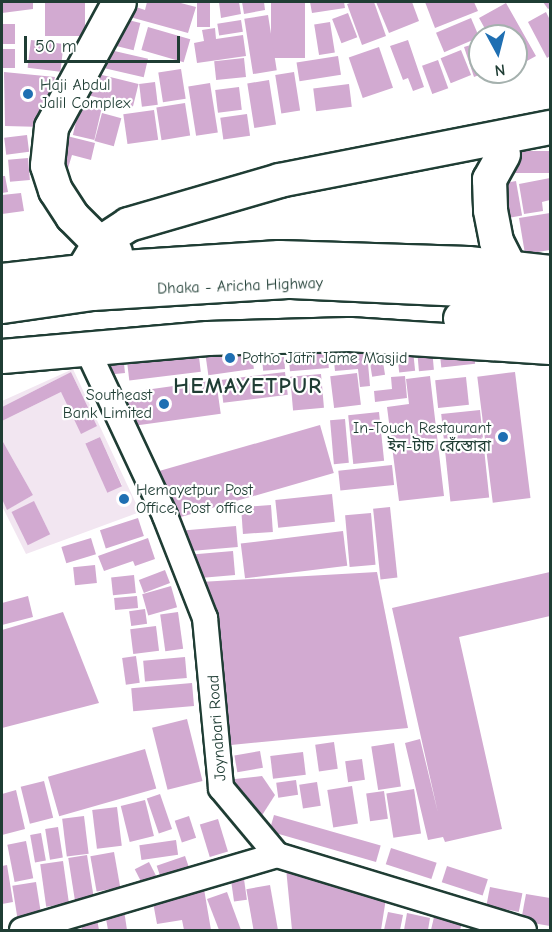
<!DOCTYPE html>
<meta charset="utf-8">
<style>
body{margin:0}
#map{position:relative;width:552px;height:932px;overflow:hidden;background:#fff;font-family:"Comic Neue","Noto Sans Bengali",sans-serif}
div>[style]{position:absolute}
.built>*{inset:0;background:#f2e6f1}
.building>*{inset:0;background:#d2aad1;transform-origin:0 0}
.roads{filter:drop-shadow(2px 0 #1f3d34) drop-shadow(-2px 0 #1f3d34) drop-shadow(0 2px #1f3d34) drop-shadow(0 -2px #1f3d34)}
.street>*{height:24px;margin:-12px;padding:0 12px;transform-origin:12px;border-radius:12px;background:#fff}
.secondary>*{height:33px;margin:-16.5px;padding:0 16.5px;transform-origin:16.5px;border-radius:16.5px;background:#fff}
.primary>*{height:33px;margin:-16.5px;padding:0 16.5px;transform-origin:16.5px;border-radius:16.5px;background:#fff}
.highway>*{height:33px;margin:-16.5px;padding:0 16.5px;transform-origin:16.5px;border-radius:16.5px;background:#fff}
.dots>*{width:16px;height:16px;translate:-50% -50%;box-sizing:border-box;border:3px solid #fff;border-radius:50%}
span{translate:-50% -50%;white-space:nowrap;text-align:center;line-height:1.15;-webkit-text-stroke:4.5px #fff;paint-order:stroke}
.poi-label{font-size:16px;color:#1f3d34}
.left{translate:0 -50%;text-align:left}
.right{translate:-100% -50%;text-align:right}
.street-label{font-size:16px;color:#1f3d34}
.district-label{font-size:22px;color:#1f3d34;font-weight:700;letter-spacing:1.5px}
.frame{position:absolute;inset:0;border:3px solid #1f3d34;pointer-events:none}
.north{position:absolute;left:468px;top:24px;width:60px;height:60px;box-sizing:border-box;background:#fff;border:2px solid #a5b1ae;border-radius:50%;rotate:173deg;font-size:16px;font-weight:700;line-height:24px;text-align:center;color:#1f3d34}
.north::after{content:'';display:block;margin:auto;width:21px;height:27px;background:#1f6fb2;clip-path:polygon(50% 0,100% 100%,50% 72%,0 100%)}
.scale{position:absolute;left:24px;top:36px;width:156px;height:27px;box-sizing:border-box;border:3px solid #1f3d34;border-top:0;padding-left:8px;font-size:18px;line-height:21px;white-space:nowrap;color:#1f3d34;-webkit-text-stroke:4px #fff;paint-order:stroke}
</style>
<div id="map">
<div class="built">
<div style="clip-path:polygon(evenodd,73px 369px,140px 512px,26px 554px,2px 506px,2px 499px,8px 509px,33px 495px,2px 440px,2px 421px,61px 392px,97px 426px,71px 372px,2px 407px,2px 401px,73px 369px,100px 437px,122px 485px,108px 492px,86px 443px,100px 437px,73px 369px,34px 502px,50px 534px,29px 544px,34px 502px)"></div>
</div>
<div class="building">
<div style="clip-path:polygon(2px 2px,33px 2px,33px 9px,2px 13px)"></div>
<div style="left:45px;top:2px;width:40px;height:34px"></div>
<div style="clip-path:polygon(147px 2px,177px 2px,196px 7px,188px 33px,130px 17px,133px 6px,145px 10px)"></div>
<div style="left:197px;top:2px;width:13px;height:25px"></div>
<div style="clip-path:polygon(219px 2px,239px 2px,241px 14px,221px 18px)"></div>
<div style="clip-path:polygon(242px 2px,264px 2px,265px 10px,244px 14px)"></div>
<div style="left:271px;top:2px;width:34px;height:56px"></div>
<div style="clip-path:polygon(310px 2px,344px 2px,345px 8px,312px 13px)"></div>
<div style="clip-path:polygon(353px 2px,374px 2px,386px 36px,362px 45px,347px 4px)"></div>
<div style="clip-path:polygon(376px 2px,412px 2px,419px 21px,389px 33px)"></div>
<div style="clip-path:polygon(425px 2px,474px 2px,478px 11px,435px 28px)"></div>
<div style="clip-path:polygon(543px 2px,550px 2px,550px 8px,548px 9px)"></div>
<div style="clip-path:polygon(506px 3px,536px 56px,516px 67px,516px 36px,489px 36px,479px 18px)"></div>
<div style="clip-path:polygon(546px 12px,550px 20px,550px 56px,547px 58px,528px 22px)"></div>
<div style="left:348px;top:13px;width:26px;height:17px;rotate:69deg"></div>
<div style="left:268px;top:15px;width:56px;height:24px;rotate:81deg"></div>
<div style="left:120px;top:18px;width:21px;height:28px;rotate:14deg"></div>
<div style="left:471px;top:18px;width:21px;height:38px;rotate:67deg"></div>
<div style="left:241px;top:20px;width:12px;height:24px;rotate:81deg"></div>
<div style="left:330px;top:22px;width:31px;height:16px;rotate:81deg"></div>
<div style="left:2px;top:24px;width:13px;height:20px"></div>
<div style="left:148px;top:27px;width:44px;height:24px;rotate:16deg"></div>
<div style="clip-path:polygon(215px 28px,216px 39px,243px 35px,246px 56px,197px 63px,194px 43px,204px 41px,202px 30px)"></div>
<div style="left:31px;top:40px;width:33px;height:28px;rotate:7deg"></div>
<div style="clip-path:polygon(408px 40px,424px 87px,413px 91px,408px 78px,403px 80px,390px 46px)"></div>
<div style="clip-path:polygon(477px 43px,480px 72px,487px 72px,474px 77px,464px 47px)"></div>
<div style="left:379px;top:47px;width:43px;height:32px;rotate:71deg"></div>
<div style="left:2px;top:49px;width:13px;height:19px"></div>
<div style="left:110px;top:50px;width:39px;height:19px;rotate:13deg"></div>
<div style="left:461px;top:50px;width:27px;height:22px;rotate:68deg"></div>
<div style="left:338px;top:56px;width:19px;height:42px;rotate:81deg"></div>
<div style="left:244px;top:58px;width:19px;height:30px;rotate:84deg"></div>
<div style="left:438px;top:60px;width:30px;height:17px;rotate:70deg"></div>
<div style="left:181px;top:69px;width:30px;height:23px;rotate:81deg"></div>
<div style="clip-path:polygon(4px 72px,55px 77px,43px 127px,5px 126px)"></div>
<div style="left:90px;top:72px;width:50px;height:23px;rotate:14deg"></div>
<div style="left:294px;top:72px;width:39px;height:19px;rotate:81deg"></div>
<div style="left:269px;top:80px;width:45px;height:22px;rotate:81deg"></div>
<div style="left:155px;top:82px;width:23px;height:16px;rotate:83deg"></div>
<div style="left:210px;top:83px;width:50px;height:22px;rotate:81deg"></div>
<div style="left:349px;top:84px;width:23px;height:36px;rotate:83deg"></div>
<div style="left:239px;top:87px;width:23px;height:24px;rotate:83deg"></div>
<div style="left:81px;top:100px;width:22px;height:36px;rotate:13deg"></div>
<div style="left:185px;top:103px;width:33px;height:29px;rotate:81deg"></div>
<div style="left:154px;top:110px;width:30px;height:31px;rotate:82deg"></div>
<div style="left:102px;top:113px;width:20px;height:29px;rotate:15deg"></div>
<div style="left:247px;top:114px;width:22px;height:27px;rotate:82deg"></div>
<div style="clip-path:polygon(59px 134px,95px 143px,91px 160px,72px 155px,68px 168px,52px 164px)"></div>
<div style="left:27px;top:135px;width:17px;height:23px;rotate:83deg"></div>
<div style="left:550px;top:151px;width:22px;height:41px;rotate:90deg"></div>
<div style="left:28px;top:158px;width:22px;height:20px;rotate:85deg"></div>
<div style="clip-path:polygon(2px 176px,5px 176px,8px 192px,2px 193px)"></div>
<div style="clip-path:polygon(550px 178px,550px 200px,542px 202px,543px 211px,524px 214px,519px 184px)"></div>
<div style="left:516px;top:181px;width:35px;height:21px;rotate:80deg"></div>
<div style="clip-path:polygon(21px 193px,24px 211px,2px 214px,2px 195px)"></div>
<div style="clip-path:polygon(550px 213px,550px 250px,525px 254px,519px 218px)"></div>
<div style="left:472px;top:334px;width:30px;height:34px;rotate:84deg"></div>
<div style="left:431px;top:337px;width:33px;height:15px;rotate:85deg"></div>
<div style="left:250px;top:341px;width:28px;height:46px;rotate:82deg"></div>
<div style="left:412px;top:341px;width:30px;height:16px;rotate:84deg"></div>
<div style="left:327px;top:347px;width:21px;height:39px;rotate:85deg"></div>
<div style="clip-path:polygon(367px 348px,383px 350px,367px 352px,370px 386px,360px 387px,358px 369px,335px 371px,333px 352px)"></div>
<div style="left:198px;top:349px;width:23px;height:72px;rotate:83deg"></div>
<div style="left:123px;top:354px;width:19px;height:27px;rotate:84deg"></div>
<div style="left:284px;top:357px;width:12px;height:22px;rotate:85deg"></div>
<div style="left:383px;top:362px;width:13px;height:13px;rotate:81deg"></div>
<div style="clip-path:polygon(71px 372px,97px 426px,81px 434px,61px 392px,2px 421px,2px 407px)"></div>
<div style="left:285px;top:372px;width:23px;height:65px;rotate:83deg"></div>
<div style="left:515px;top:372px;width:127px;height:38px;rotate:83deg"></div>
<div style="left:357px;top:373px;width:32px;height:27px;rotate:83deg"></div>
<div style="left:321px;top:374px;width:34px;height:31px;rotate:85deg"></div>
<div style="clip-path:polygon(405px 376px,407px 398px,375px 402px,374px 391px,392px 389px,391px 377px)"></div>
<div style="clip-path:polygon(430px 376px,444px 496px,399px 501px,387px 407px,409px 404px,406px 379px)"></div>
<div style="left:466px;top:377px;width:28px;height:31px;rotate:84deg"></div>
<div style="left:216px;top:380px;width:34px;height:111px;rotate:82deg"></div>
<div style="left:480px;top:410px;width:88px;height:39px;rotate:84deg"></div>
<div style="left:379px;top:412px;width:49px;height:31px;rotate:84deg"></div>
<div style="left:345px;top:419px;width:44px;height:15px;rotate:85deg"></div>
<div style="left:320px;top:425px;width:50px;height:170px;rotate:74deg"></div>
<div style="left:100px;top:437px;width:54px;height:16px;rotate:66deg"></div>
<div style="clip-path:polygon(2px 440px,33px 495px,7px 510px,2px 499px)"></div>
<div style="left:392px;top:465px;width:20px;height:54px;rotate:84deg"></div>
<div style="left:332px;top:494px;width:28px;height:57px;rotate:84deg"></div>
<div style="left:34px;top:501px;width:37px;height:25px;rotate:64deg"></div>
<div style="left:271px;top:505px;width:27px;height:30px;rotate:86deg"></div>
<div style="left:390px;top:507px;width:71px;height:17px;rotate:84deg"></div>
<div style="left:371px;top:513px;width:52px;height:26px;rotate:85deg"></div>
<div style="left:138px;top:518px;width:19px;height:40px;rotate:72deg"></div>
<div style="left:236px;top:526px;width:21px;height:50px;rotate:85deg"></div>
<div style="left:343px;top:531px;width:35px;height:103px;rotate:83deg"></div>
<div style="left:91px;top:538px;width:17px;height:31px;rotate:73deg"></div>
<div style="clip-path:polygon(148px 538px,155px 559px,135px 566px,133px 561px,104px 571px,98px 556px)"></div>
<div style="left:233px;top:551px;width:24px;height:41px;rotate:85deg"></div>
<div style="left:95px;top:565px;width:18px;height:22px;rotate:84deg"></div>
<div style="left:165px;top:570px;width:14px;height:28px;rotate:69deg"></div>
<div style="clip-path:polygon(377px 572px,408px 728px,231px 745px,200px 582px)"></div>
<div style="clip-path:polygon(550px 572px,550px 616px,459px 637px,502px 829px,445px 842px,443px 837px,428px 840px,405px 743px,420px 739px,438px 813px,392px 608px)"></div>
<div style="left:134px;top:575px;width:18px;height:23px;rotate:84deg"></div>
<div style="left:171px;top:586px;width:22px;height:30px;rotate:74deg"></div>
<div style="clip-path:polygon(28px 596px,33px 617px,2px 625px,2px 603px)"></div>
<div style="left:137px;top:596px;width:12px;height:23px;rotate:85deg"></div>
<div style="left:145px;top:609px;width:15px;height:16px;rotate:82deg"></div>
<div style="clip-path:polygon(63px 612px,99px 703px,2px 728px,2px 630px)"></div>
<div style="left:178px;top:612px;width:37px;height:18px;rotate:82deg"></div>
<div style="left:156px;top:626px;width:25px;height:26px;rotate:83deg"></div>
<div style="left:136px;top:656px;width:27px;height:14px;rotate:82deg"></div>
<div style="left:185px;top:657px;width:21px;height:42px;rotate:85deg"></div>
<div style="left:192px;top:683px;width:23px;height:61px;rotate:85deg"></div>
<div style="left:187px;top:719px;width:64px;height:36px;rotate:76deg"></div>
<div style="left:334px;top:742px;width:27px;height:19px;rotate:82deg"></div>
<div style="left:394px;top:743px;width:44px;height:23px;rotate:81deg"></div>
<div style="left:145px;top:749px;width:41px;height:101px;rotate:74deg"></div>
<div style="left:260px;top:751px;width:17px;height:26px;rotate:80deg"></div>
<div style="left:303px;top:752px;width:23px;height:33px;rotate:83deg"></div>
<div style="left:362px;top:759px;width:21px;height:17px;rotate:82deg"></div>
<div style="clip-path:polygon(262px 776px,275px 795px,259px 820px,226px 780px)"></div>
<div style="left:296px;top:780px;width:15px;height:20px;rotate:82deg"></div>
<div style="left:44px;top:781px;width:38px;height:24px;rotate:76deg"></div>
<div style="left:317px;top:782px;width:24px;height:18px;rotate:81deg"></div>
<div style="left:352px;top:786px;width:38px;height:25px;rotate:81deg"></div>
<div style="left:414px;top:789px;width:45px;height:28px;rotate:81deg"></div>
<div style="clip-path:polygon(16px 790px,25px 829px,2px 835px,2px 794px)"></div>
<div style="left:384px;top:791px;width:28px;height:18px;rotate:82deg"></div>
<div style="left:160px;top:794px;width:37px;height:14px;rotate:71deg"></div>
<div style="left:145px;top:800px;width:37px;height:25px;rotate:76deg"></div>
<div style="left:117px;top:807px;width:39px;height:25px;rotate:83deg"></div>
<div style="left:274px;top:815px;width:111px;height:17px;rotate:16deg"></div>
<div style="left:84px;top:816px;width:38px;height:22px;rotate:83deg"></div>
<div style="left:189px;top:816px;width:23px;height:15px;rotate:72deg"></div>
<div style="left:218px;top:819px;width:34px;height:19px;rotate:73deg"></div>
<div style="left:58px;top:827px;width:31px;height:13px;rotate:81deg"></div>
<div style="left:41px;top:833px;width:28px;height:11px;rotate:80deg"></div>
<div style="left:176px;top:840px;width:15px;height:37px;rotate:82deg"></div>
<div style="left:26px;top:841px;width:38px;height:19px;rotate:79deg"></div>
<div style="left:391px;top:848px;width:48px;height:17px;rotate:18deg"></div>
<div style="left:114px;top:852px;width:36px;height:24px;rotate:80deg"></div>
<div style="left:87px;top:855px;width:43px;height:19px;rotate:81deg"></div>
<div style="left:185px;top:856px;width:18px;height:30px;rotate:71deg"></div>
<div style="left:63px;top:861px;width:43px;height:23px;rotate:82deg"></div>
<div style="left:149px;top:862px;width:22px;height:16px;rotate:63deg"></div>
<div style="clip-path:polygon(7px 865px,13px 902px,2px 904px,2px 866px)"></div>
<div style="left:447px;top:866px;width:43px;height:17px;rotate:18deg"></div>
<div style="clip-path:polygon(286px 868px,387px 892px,381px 930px,292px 930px)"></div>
<div style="left:243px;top:872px;width:28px;height:13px;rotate:82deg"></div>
<div style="left:36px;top:882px;width:32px;height:24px;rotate:81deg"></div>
<div style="left:270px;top:885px;width:46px;height:24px;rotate:80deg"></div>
<div style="left:490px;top:887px;width:33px;height:19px;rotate:11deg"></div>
<div style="clip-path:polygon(204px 889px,211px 930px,184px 930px,182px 920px,157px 924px,152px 897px)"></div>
<div style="clip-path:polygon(227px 892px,241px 930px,219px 930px,207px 899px)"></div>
<div style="clip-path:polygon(526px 894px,550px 898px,550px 926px,521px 921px)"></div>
<div style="clip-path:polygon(124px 910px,127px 930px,108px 930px,105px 913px)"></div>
<div style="clip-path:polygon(388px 912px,403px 915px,400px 930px,384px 930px)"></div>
<div style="clip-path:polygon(407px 913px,430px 918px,428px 930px,404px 930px)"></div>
<div style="clip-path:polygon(434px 917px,462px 923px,460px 930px,431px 930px)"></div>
<div style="clip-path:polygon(97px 919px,99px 930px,82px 930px,81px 922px)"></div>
</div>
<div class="roads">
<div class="street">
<div style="left:86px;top:347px;width:187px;rotate:64.9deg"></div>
<div style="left:165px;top:516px;width:110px;rotate:68.6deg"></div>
<div style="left:205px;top:618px;width:171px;rotate:84.6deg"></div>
<div style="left:221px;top:788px;width:87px;rotate:50.1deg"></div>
<div style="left:277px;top:855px;width:258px;rotate:16.9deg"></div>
<div style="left:22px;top:930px;width:266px;rotate:-16.4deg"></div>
</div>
<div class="secondary">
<div style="left:115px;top:252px;width:18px;rotate:-151deg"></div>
<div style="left:99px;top:243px;width:38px;rotate:-135deg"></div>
<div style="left:72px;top:216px;width:31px;rotate:-123deg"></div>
<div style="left:55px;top:190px;width:26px;rotate:-108deg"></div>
<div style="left:47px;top:165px;width:38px;rotate:-84deg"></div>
<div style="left:51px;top:127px;width:142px;rotate:-61.5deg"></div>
</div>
<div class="primary">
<div style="left:503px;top:154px;width:29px;rotate:119deg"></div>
<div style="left:489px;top:179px;width:31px;rotate:88deg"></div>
<div style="left:490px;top:210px;width:32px;rotate:79deg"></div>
<div style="left:496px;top:241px;width:29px;rotate:63deg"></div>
<div style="left:82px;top:271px;width:33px;rotate:-59deg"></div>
<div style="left:99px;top:243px;width:35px;rotate:-33deg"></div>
<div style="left:128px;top:224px;width:157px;rotate:-16.2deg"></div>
<div style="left:279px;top:180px;width:276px;rotate:-11.1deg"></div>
</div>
<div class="highway">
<div style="left:2px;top:280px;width:107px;rotate:-6.5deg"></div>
<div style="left:108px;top:268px;width:171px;rotate:-3.7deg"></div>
<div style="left:279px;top:257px;width:189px;rotate:1.8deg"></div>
<div style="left:468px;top:263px;width:82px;rotate:6.3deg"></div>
<div style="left:2px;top:306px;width:91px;rotate:-8.2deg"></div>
<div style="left:92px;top:293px;width:199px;rotate:-3.5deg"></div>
<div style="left:291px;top:281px;width:211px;rotate:2.7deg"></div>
<div style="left:502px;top:291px;width:48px;rotate:7.1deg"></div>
<div style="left:460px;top:318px;width:90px;rotate:3.8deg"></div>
<div style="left:2px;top:356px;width:206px;rotate:-5deg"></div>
<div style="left:207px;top:338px;width:142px;rotate:-1.6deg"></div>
<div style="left:349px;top:334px;width:201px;rotate:3.7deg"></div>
</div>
</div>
<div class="dots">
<div style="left:28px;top:94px;background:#1f6fb2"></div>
<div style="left:230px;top:358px;background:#1f6fb2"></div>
<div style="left:164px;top:404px;background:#1f6fb2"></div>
<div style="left:503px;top:437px;background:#1f6fb2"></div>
<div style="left:124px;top:499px;background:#1f6fb2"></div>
</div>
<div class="poi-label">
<span class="left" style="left:40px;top:94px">Haji Abdul<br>Jalil Complex</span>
<span class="left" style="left:242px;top:358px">Potho Jatri Jame Masjid</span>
<span class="right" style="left:152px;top:404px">Southeast<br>Bank Limited</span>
<span class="right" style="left:491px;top:437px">In-Touch Restaurant<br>ইন-টাচ রেঁস্তোরা</span>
<span class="left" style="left:136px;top:499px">Hemayetpur Post<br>Office, Post office</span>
</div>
<div class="street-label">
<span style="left:240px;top:286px;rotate:-2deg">Dhaka - Aricha Highway</span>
<span style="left:217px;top:728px;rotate:-94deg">Joynabari Road</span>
</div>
<div class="district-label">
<span style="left:248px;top:387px">HEMAYETPUR</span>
</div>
<div class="frame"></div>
<div class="north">N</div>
<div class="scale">50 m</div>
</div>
